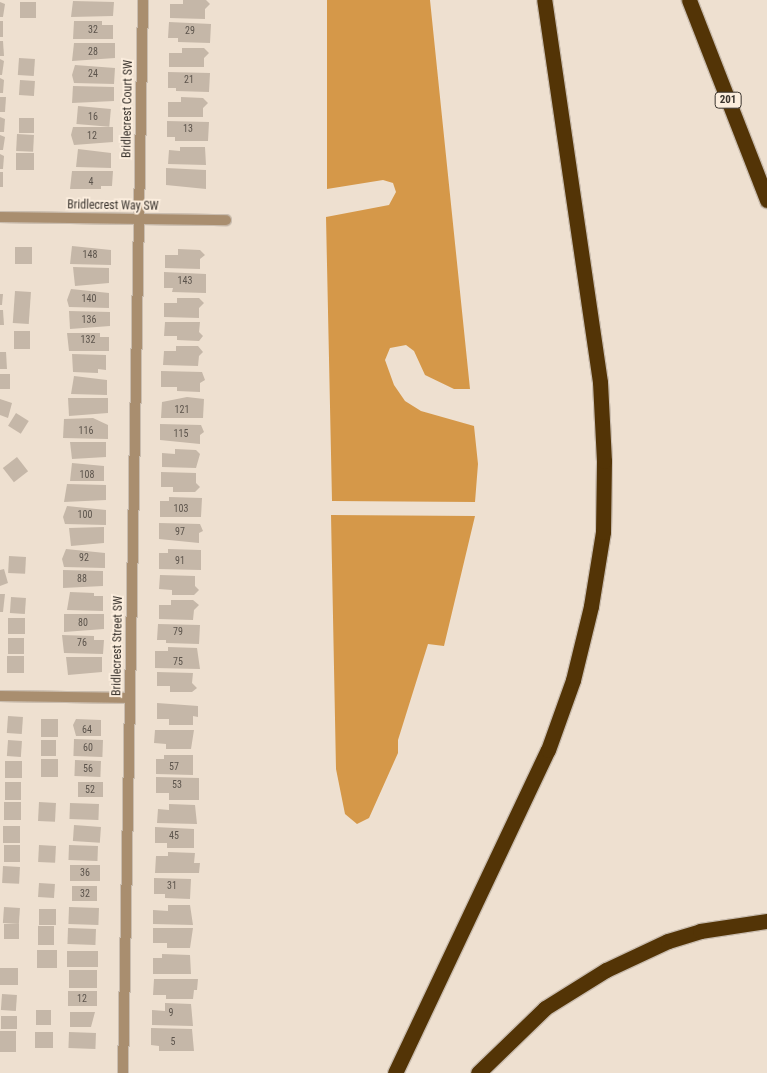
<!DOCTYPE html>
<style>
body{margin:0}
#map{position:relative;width:767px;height:1073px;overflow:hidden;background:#eee0d0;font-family:"Roboto Condensed",sans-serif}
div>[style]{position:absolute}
.water>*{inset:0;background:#d59849}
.building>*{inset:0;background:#c5b7a8;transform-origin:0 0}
.roads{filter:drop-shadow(1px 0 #cabdaf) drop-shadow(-1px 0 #cabdaf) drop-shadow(0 1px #cabdaf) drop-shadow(0 -1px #cabdaf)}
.street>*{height:10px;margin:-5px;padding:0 5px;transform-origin:5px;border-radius:5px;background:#a98e6f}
.highway>*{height:15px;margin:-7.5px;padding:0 7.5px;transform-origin:7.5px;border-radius:7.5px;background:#533406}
span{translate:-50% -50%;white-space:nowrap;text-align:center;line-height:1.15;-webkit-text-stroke:4px #fbeddd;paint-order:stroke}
.number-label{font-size:10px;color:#5c544c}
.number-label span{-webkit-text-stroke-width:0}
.shield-label span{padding:1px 4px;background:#fbeddd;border:1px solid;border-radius:4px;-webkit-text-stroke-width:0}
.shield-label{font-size:11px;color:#39332d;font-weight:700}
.street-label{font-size:12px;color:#39332d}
</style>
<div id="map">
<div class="water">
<div style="clip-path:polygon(327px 0,430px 0,470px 389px,454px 389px,425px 375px,414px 351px,406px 345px,390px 348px,385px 360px,394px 385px,405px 401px,421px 411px,474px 426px,478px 464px,475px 502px,332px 501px,326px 217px,389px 205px,396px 192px,393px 183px,383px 180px,327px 189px)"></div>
<div style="clip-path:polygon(331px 515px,475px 516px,444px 646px,428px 644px,398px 740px,398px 753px,369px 818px,357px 824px,345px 814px,336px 769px)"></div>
</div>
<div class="building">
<div style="clip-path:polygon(183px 0,206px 0,210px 4px,205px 9px,205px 19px,170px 18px,170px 4px,183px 4px)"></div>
<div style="clip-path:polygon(73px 1px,114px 2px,113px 16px,71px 17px)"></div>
<div style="clip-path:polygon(0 2px,5px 4px,3px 17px,0 17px)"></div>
<div style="left:20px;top:2px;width:16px;height:16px"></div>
<div style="left:0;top:21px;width:3px;height:16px"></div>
<div style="clip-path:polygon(74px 21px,102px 21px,102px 25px,113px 25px,113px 39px,73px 39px)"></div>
<div style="clip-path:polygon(169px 22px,211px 24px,210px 43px,178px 42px,178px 38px,168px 38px)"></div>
<div style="clip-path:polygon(0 41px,3px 41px,4px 56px,0 56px)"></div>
<div style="clip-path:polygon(74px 43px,115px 43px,115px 58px,72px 61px)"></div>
<div style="clip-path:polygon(182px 48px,204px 48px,209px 53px,204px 58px,204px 67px,169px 67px,169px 53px,182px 53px)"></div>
<div style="left:19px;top:58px;width:16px;height:17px;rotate:4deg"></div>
<div style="clip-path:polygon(0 59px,4px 61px,2px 75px,0 75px)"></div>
<div style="clip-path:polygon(75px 65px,115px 68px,114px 84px,74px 83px,72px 75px)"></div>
<div style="clip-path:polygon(168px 72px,210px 73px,209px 92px,176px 91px,176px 88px,168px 88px)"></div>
<div style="clip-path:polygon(0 78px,4px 80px,3px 93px,0 93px)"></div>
<div style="left:20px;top:80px;width:15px;height:15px;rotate:4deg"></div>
<div style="clip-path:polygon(73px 86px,114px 87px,114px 101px,72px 103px)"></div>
<div style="clip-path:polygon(0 97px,6px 97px,5px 112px,0 112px)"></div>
<div style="clip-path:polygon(181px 97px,203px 98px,208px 103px,203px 108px,203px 117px,168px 117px,168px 102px,181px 102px)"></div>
<div style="left:78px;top:106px;width:33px;height:18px;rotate:5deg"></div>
<div style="clip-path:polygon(0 117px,5px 119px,4px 132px,0 132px)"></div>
<div style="left:19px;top:118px;width:15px;height:15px"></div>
<div style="clip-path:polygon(167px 121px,209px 122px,208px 141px,175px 141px,175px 137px,167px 137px)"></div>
<div style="clip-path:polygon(73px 127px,113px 127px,113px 142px,74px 145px,71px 135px)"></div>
<div style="left:17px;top:134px;width:17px;height:17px;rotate:3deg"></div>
<div style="clip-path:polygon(0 135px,5px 137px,3px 150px,0 150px)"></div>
<div style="clip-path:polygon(180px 147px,205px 147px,206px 165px,168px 164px,169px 150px,180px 151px)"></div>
<div style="clip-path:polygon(78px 149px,111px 153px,111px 168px,76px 167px)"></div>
<div style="left:16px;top:153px;width:18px;height:17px"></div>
<div style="clip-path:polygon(0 154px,4px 156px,3px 169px,0 169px)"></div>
<div style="clip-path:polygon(166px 168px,206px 170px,206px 189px,166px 185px)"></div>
<div style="clip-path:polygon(72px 171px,113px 171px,112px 186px,101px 186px,101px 189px,70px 189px)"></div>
<div style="left:0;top:172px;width:3px;height:15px"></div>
<div style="clip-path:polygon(72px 246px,111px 250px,111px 265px,70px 264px)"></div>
<div style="left:15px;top:247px;width:17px;height:17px"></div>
<div style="clip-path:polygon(178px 249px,200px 250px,205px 255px,200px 259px,200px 269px,165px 268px,165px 255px,178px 255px)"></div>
<div style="clip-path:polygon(73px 267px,109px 268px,109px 283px,75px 286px)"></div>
<div style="clip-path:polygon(164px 272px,206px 274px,206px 293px,172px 292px,173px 288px,164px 288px)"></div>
<div style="clip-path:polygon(71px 289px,109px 293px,109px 308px,69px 307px,67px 300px)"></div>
<div style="left:15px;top:291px;width:16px;height:32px;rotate:4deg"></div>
<div style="clip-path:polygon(0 294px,3px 294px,2px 305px,0 305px)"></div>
<div style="clip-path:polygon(177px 298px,199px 298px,204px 303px,199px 308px,199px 318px,164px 317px,164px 303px,177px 303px)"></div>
<div style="clip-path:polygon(0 310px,3px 310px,4px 325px,0 325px)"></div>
<div style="clip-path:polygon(69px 311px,110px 312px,110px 326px,70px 329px)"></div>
<div style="clip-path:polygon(165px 322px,200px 322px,199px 332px,203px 336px,199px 341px,177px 340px,177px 336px,164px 336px)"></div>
<div style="left:14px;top:331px;width:16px;height:18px"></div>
<div style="clip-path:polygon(67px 333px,100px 333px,100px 337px,109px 337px,109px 351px,69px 351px)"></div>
<div style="clip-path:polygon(176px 346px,198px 346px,203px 352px,199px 356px,198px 366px,163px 365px,164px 351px,176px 351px)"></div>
<div style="clip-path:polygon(0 352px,6px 352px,7px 369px,0 369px)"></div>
<div style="clip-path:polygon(72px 354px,106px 355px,106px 370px,98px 369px,98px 373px,73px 372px)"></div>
<div style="clip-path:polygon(161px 371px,202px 372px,205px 380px,200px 383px,200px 392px,177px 391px,177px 387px,161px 387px)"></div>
<div style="left:0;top:374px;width:10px;height:15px"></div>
<div style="clip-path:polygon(74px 376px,107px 380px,107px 395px,71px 394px)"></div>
<div style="clip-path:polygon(187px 397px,204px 399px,203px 418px,161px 418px,162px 402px)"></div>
<div style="clip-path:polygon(68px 398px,108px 398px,108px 413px,69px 416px)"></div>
<div style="clip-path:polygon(0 399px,12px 403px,8px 418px,0 415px)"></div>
<div style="left:16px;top:413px;width:15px;height:15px;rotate:32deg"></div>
<div style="clip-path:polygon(93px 418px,108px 425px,108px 439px,63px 438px,64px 419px)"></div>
<div style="clip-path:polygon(160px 424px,201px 425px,204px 432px,200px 435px,200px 444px,160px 440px)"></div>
<div style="clip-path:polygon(70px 442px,106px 442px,106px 457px,72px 459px)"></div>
<div style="clip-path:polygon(175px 449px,196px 450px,200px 454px,196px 468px,162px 467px,162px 453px,175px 454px)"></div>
<div style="left:17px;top:457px;width:18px;height:18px;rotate:52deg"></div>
<div style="clip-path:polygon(72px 463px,104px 466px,104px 481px,70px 481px)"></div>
<div style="clip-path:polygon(161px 472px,196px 473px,196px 483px,200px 487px,195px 492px,173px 492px,173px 487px,161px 487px)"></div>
<div style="clip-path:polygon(67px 484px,106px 485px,106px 500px,64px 502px)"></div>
<div style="clip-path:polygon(169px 497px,202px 498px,201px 517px,160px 517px,160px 501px,169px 501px)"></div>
<div style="clip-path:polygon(67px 506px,106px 510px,106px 525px,65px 524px,63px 517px)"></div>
<div style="clip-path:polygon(159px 523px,200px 524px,203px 531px,199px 533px,199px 543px,159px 539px)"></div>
<div style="clip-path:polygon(104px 527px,104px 543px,71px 546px,69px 528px)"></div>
<div style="clip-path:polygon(66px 549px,105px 553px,105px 568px,64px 567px,62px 559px)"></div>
<div style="clip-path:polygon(168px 549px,201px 550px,201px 570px,159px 569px,159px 553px,168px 553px)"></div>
<div style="left:9px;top:556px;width:17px;height:17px;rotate:3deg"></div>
<div style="clip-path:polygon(4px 569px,8px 583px,0 586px,0 570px)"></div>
<div style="clip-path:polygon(63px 570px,103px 571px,103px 586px,63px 588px)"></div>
<div style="clip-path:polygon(160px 575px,195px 576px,195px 586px,199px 590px,194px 595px,172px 595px,172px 590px,159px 589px)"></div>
<div style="clip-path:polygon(70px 592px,94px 593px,94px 596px,103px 596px,103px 611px,67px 610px)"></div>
<div style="clip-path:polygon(0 594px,5px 594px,3px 612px,0 612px)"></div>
<div style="left:11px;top:597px;width:15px;height:16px;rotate:4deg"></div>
<div style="clip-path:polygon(171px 600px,193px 600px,199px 605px,194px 610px,193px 620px,159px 619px,159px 605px,171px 605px)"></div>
<div style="clip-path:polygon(64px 614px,104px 614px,104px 629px,64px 632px)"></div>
<div style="left:8px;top:618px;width:17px;height:16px"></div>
<div style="clip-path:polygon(158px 624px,200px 625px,199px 644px,166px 643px,166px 640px,157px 640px)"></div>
<div style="clip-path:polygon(62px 635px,94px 636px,94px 640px,104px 640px,103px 654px,64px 653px)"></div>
<div style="left:8px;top:638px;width:16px;height:16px"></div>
<div style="clip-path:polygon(168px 647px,197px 648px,200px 669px,155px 668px,155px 651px,168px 651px)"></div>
<div style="left:7px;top:656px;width:17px;height:17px"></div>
<div style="clip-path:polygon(66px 657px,102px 657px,102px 672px,68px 675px)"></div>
<div style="clip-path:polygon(157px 672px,193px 673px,192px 683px,197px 688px,192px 692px,170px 692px,170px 686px,157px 686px)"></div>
<div style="clip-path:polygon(157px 703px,198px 706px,198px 717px,193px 716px,193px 725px,169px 725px,169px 719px,157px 719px)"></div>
<div style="left:8px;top:716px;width:15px;height:17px;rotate:4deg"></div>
<div style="left:41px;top:719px;width:17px;height:18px"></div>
<div style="clip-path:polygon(76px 719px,101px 720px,101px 736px,76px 736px,73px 725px)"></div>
<div style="clip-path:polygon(155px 730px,194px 730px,191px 749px,166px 749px,166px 744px,154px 743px)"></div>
<div style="left:74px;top:739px;width:29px;height:17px;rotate:2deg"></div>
<div style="left:8px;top:740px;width:14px;height:16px;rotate:4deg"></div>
<div style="left:41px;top:740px;width:15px;height:16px"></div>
<div style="clip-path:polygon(164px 755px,193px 755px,193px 775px,156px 774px,156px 759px,164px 759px)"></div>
<div style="left:41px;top:759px;width:17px;height:18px"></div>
<div style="left:75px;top:760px;width:26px;height:16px;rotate:2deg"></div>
<div style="left:5px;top:761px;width:17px;height:17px"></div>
<div style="clip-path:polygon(156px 777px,199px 778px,199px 800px,169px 800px,169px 793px,156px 793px)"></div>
<div style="left:5px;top:782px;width:16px;height:18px"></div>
<div style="left:78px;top:782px;width:25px;height:15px"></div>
<div style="left:4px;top:802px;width:17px;height:18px"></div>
<div style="left:39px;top:802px;width:17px;height:19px;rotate:3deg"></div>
<div style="left:70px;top:803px;width:29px;height:16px;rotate:2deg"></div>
<div style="clip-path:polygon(169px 804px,195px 805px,197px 824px,157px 823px,158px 809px,169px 810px)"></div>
<div style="left:74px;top:825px;width:27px;height:16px;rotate:4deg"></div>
<div style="left:3px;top:826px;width:17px;height:17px"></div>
<div style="clip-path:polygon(155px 827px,194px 829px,194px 848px,167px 848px,167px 843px,155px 843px)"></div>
<div style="left:4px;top:845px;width:16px;height:17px"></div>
<div style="left:39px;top:845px;width:17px;height:17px;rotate:3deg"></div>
<div style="left:69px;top:845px;width:29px;height:15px;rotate:2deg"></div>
<div style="clip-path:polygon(168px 852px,195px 853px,194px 863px,200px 863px,199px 873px,155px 873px,156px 856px,168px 856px)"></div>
<div style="left:70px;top:865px;width:30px;height:16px"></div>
<div style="left:3px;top:866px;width:17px;height:17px;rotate:3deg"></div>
<div style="clip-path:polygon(154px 878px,191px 879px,190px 899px,165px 898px,165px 894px,154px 894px)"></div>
<div style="left:39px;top:883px;width:16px;height:14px;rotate:4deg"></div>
<div style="left:72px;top:886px;width:25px;height:15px"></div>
<div style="clip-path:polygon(168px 905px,190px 905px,193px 925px,153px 924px,153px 910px,168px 911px)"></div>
<div style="left:4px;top:907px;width:16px;height:16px;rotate:4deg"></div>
<div style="left:69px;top:907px;width:30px;height:17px;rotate:2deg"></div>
<div style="left:39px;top:909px;width:17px;height:16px"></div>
<div style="left:4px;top:924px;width:15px;height:15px"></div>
<div style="left:38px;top:926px;width:16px;height:19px"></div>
<div style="left:68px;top:928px;width:28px;height:16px;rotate:2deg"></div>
<div style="clip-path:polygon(153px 928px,193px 928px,190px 948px,167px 948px,167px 943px,153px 943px)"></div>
<div style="left:37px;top:950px;width:20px;height:18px"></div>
<div style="left:67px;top:951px;width:31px;height:16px"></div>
<div style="clip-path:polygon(162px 954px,190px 955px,191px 974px,153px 974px,153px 958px,162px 958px)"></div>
<div style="left:0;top:968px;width:18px;height:17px"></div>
<div style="left:69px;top:970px;width:28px;height:18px"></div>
<div style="clip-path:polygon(154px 979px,198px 979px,197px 990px,194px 990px,193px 999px,166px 999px,166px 995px,153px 995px)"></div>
<div style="left:68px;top:991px;width:29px;height:15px"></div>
<div style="left:2px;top:994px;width:15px;height:16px;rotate:4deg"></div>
<div style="clip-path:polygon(165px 1003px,191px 1004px,193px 1026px,152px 1025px,152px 1010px,165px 1011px)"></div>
<div style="left:36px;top:1010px;width:15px;height:15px"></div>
<div style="clip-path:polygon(70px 1012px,95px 1012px,91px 1027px,70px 1027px)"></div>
<div style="left:1px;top:1016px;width:16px;height:13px"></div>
<div style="clip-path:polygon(151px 1028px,192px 1029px,194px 1051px,159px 1051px,159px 1046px,151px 1045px)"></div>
<div style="left:0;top:1031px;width:16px;height:21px"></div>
<div style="left:35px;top:1032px;width:18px;height:16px"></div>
<div style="left:69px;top:1032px;width:27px;height:16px;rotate:2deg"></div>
</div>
<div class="roads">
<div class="street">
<div style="left:0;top:217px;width:226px;rotate:0.8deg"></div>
<div style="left:0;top:696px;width:129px;rotate:0.9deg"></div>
<div style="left:123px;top:1073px;width:1073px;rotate:-88.93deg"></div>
</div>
<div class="highway">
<div style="left:689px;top:0;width:215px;rotate:68.7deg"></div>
<div style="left:395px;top:1073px;width:357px;rotate:-64.7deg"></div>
<div style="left:548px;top:750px;width:74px;rotate:-70.3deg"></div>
<div style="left:573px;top:680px;width:76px;rotate:-76.3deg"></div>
<div style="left:591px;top:606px;width:75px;rotate:-80.8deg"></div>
<div style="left:603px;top:532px;width:71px;rotate:-89.2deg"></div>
<div style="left:604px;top:461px;width:79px;rotate:-92.9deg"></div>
<div style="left:600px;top:382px;width:386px;rotate:-98.3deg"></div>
<div style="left:478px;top:1073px;width:93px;rotate:-44.1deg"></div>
<div style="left:545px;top:1008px;width:72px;rotate:-31.9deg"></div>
<div style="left:606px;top:970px;width:68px;rotate:-25.1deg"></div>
<div style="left:668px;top:941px;width:34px;rotate:-17deg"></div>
<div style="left:700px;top:931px;width:68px;rotate:-8.5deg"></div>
</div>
</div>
<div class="number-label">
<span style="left:93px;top:30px">32</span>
<span style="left:190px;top:31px">29</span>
<span style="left:93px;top:52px">28</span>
<span style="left:93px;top:74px">24</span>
<span style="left:189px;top:80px">21</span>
<span style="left:93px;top:117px">16</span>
<span style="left:188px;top:129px">13</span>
<span style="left:92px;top:136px">12</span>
<span style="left:91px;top:182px">4</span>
<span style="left:90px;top:255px">148</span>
<span style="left:185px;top:281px">143</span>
<span style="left:89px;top:299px">140</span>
<span style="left:89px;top:320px">136</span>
<span style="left:88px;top:340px">132</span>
<span style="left:182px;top:410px">121</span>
<span style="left:86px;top:431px">116</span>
<span style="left:181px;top:434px">115</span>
<span style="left:87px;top:475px">108</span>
<span style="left:181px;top:509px">103</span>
<span style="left:85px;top:515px">100</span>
<span style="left:180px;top:532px">97</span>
<span style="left:84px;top:558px">92</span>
<span style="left:180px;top:561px">91</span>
<span style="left:82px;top:579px">88</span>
<span style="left:83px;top:623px">80</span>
<span style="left:178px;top:632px">79</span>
<span style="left:82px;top:643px">76</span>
<span style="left:178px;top:662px">75</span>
<span style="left:87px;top:730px">64</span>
<span style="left:88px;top:748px">60</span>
<span style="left:174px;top:767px">57</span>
<span style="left:88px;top:769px">56</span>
<span style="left:177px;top:785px">53</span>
<span style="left:90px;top:790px">52</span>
<span style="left:174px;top:836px">45</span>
<span style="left:85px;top:873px">36</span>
<span style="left:172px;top:886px">31</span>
<span style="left:85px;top:894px">32</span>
<span style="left:82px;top:999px">12</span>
<span style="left:171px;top:1013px">9</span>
<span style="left:173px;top:1042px">5</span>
</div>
<div class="shield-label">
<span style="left:728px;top:100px">201</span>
</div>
<div class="street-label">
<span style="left:128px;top:109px;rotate:-89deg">Bridlecrest Court SW</span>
<span style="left:113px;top:206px;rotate:1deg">Bridlecrest Way SW</span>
<span style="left:118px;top:646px;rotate:-89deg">Bridlecrest Street SW</span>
</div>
</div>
